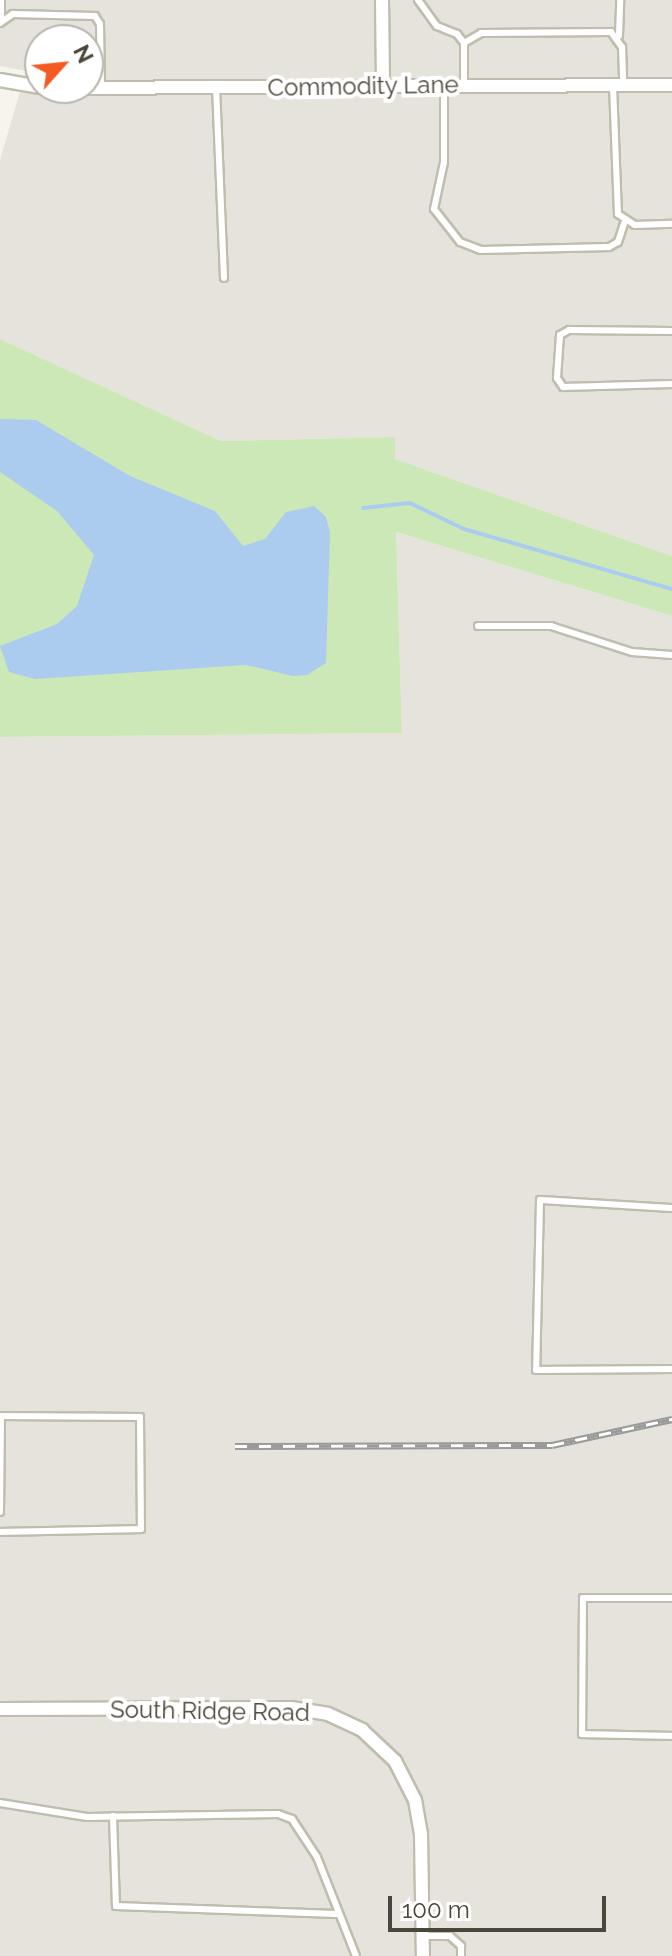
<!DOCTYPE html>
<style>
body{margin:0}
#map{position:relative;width:672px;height:1956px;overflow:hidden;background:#f6f4ec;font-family:Raleway,sans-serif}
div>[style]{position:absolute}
.industrial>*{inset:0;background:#e6e3dd}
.green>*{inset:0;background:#cce8b7}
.water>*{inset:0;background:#abccef}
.stream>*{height:4px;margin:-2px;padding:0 2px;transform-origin:2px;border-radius:2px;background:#abccef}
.roads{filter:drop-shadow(2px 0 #c1bdae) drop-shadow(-2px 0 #c1bdae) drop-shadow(0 2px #c1bdae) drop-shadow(0 -2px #c1bdae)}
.service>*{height:6px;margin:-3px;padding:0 3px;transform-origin:3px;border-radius:3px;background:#fff}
.minor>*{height:12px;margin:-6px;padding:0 6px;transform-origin:6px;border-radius:6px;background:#fff}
.rail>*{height:7px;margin-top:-3.5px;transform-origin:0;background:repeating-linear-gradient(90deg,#fff 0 12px,#9a9a9a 0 24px);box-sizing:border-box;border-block:2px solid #9a9a9a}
span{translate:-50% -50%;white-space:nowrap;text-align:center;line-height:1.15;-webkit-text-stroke:8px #fff;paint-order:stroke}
.street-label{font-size:24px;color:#4a4639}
.north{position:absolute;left:24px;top:24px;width:80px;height:80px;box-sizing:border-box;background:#fff;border:2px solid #b7b5b0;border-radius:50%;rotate:63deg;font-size:22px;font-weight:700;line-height:32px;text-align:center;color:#4a4639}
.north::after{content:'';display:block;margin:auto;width:28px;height:36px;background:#f45b24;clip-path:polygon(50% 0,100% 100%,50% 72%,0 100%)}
.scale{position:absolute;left:388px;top:1896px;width:218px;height:36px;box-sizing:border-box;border:4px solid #4a4639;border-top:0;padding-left:10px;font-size:24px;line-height:28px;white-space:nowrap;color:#4a4639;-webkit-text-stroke:6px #fff;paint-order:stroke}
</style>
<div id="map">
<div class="industrial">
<div style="clip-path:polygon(evenodd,0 0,672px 0,672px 556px,395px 459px,394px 437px,221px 441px,0 339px,0 160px,26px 71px,0 66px,0 0,40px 40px,88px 40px,88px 88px,40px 88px,40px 40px)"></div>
<div style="clip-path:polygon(396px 532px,672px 616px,672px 1956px,0 1956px,0 737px,402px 733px)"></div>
</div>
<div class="green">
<div style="clip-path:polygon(0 339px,221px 441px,395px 437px,395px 459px,672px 556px,672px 616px,396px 532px,402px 733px,0 737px)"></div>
</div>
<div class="water">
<div style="clip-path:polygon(0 419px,36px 420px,130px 476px,215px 511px,243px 546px,265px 539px,286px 512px,314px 506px,326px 517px,330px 532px,326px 663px,307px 675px,293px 676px,246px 665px,35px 679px,9px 672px,0 646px,57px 624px,77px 606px,94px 555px,57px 511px,0 472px)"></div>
</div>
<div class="stream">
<div style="left:363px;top:508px;width:47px;rotate:-6.1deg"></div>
<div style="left:410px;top:503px;width:60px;rotate:25.7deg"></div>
<div style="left:464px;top:529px;width:216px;rotate:16.1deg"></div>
</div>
<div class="roads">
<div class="service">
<div style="left:1px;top:0;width:21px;rotate:90deg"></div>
<div style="left:418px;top:0;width:32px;rotate:54deg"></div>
<div style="left:437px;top:26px;width:22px;rotate:22deg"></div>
<div style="left:457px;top:34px;width:11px;rotate:52deg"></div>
<div style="left:464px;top:43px;width:42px;rotate:90deg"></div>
<div style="left:0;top:23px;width:16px;rotate:-35deg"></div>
<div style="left:13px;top:14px;width:82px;rotate:1.4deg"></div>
<div style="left:95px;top:16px;width:9px;rotate:58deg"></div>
<div style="left:100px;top:24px;width:65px;rotate:89.1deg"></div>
<div style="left:619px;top:36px;width:36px;rotate:-88deg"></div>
<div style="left:464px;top:43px;width:20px;rotate:-30deg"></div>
<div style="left:481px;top:33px;width:130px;rotate:-0.4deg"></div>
<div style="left:611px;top:32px;width:19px;rotate:54deg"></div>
<div style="left:622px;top:47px;width:38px;rotate:88deg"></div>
<div style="left:444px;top:85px;width:77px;rotate:90deg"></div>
<div style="left:444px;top:162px;width:48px;rotate:102deg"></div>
<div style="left:434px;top:209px;width:42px;rotate:51.8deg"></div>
<div style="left:460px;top:242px;width:22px;rotate:21deg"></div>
<div style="left:481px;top:250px;width:128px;rotate:-1.3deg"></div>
<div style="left:609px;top:247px;width:10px;rotate:-29deg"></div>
<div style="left:618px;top:242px;width:20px;rotate:-72deg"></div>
<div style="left:613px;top:85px;width:129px;rotate:87.8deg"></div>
<div style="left:618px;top:214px;width:20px;rotate:33deg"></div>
<div style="left:635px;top:225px;width:37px;rotate:-2deg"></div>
<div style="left:216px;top:87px;width:191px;rotate:87.6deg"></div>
<div style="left:672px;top:331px;width:103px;rotate:-179.4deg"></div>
<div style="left:569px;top:330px;width:10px;rotate:151deg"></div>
<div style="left:560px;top:335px;width:43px;rotate:94deg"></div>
<div style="left:557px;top:378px;width:11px;rotate:56deg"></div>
<div style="left:563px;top:387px;width:109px;rotate:-1.6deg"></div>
<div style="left:478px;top:626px;width:73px"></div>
<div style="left:551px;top:626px;width:85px;rotate:17.8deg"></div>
<div style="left:632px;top:652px;width:40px;rotate:4.3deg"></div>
<div style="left:672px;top:1208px;width:132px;rotate:-176.5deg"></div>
<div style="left:540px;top:1200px;width:170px;rotate:91.3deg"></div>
<div style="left:536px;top:1370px;width:136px;rotate:-0.4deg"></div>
<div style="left:0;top:1416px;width:140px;rotate:0.4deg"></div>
<div style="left:140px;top:1417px;width:112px;rotate:89.5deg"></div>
<div style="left:141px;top:1529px;width:141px;rotate:178.8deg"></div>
<div style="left:0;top:1512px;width:96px;rotate:-89.4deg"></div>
<div style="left:672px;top:1598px;width:89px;rotate:180deg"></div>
<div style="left:583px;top:1598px;width:136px;rotate:90.4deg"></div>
<div style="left:582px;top:1734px;width:90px;rotate:1.3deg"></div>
<div style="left:0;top:1803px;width:88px;rotate:9.1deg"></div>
<div style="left:87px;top:1817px;width:191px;rotate:-0.9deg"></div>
<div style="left:278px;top:1814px;width:15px;rotate:20deg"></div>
<div style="left:292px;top:1819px;width:45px;rotate:56.7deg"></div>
<div style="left:317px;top:1857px;width:106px;rotate:68.5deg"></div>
<div style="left:113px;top:1816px;width:90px;rotate:88.1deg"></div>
<div style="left:116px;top:1906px;width:220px;rotate:2.1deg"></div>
<div style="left:422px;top:1936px;width:28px"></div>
<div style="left:450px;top:1936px;width:15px;rotate:42deg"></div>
<div style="left:461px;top:1946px;width:10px;rotate:90deg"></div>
</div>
<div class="minor">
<div style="left:382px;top:0;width:85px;rotate:89.3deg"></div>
<div style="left:0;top:80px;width:41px;rotate:9.9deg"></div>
<div style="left:55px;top:88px;width:617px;rotate:-0.28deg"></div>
<div style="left:0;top:1709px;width:291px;rotate:-0.2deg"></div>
<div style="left:291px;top:1708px;width:37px;rotate:9deg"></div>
<div style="left:328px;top:1714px;width:38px;rotate:25deg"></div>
<div style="left:362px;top:1730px;width:45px;rotate:43.2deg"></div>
<div style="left:395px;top:1761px;width:44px;rotate:62.9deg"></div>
<div style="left:415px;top:1800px;width:35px;rotate:80deg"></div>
<div style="left:421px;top:1834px;width:122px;rotate:89.1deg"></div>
</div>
</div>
<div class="rail">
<div style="left:235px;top:1446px;width:317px;rotate:-0.2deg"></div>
<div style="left:552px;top:1445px;width:123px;rotate:-12.2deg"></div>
</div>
<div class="street-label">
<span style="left:363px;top:86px;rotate:-1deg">Commodity Lane</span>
<span style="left:210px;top:1711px;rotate:1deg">South Ridge Road</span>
</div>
<div class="north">N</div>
<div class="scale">100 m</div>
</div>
